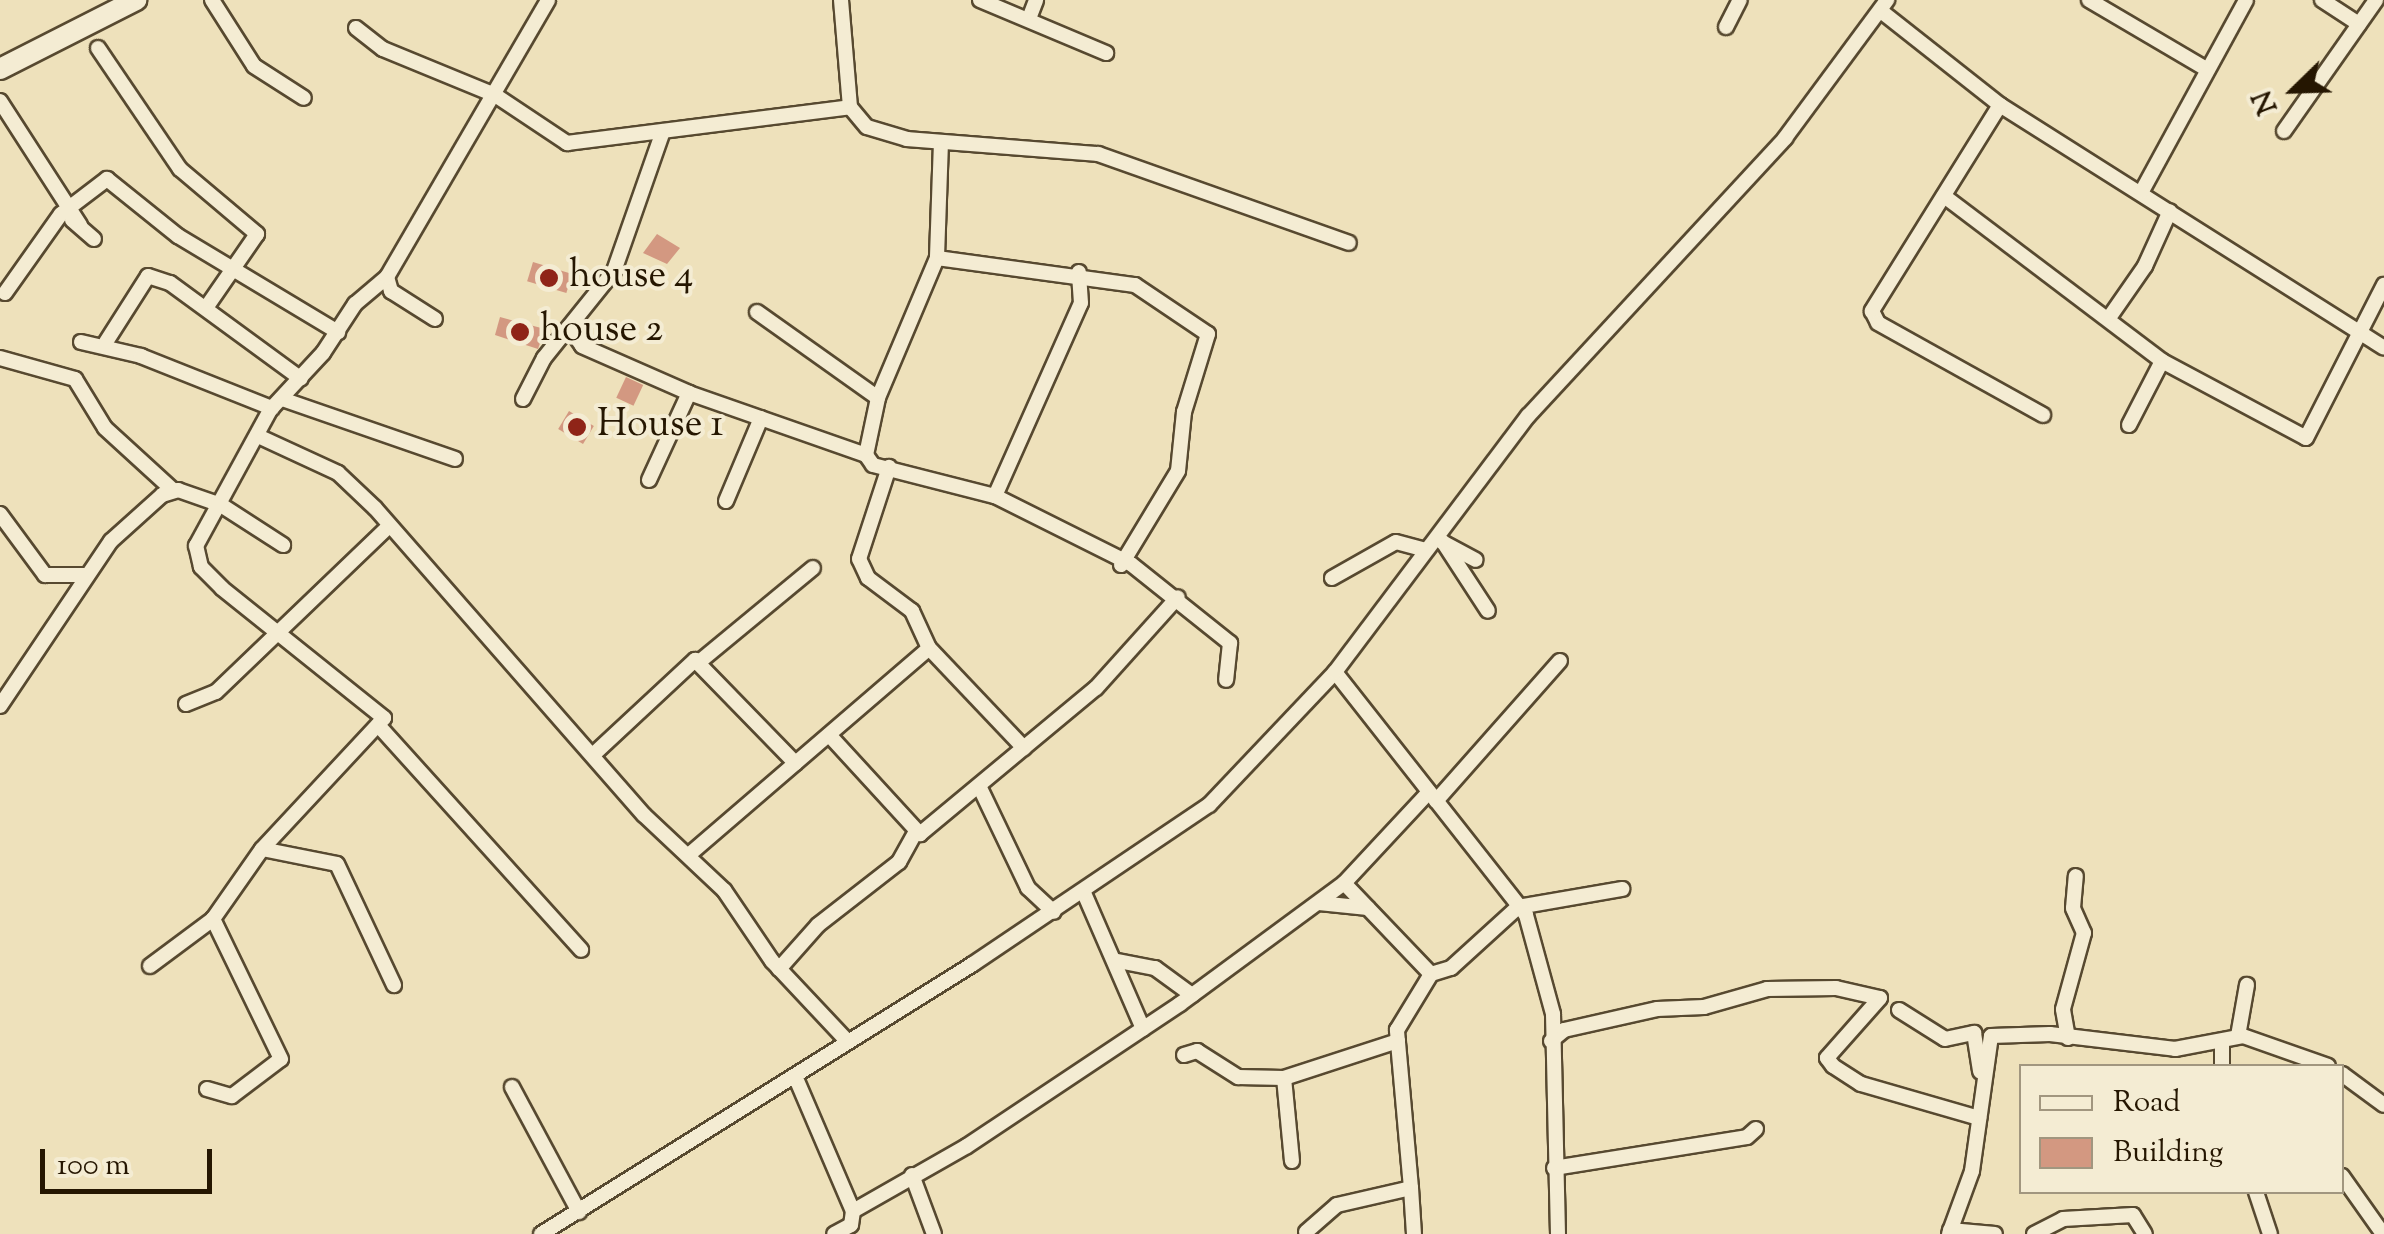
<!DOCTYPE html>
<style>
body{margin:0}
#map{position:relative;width:2384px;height:1234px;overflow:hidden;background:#eee1bb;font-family:"Sorts Mill Goudy",serif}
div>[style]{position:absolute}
.building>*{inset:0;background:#d39881;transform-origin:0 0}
.roads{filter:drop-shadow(2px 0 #574930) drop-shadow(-2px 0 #574930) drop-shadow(0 2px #574930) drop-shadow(0 -2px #574930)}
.street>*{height:14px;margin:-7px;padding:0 7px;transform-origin:7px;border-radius:7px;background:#f4ecd3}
.secondary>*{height:20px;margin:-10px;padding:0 10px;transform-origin:10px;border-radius:10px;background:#f4ecd3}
.dots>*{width:28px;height:28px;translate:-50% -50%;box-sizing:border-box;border:5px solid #f4ecd3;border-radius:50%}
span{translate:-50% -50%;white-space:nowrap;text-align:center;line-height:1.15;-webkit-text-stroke:8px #f4ecd3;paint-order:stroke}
.poi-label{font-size:38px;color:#251601}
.left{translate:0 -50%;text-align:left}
.legend{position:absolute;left:2019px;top:1064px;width:325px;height:130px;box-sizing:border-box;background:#f4ecd3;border:2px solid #a1967f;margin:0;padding:12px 18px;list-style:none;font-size:30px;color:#251601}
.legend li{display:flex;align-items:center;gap:20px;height:50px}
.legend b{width:50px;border:2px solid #a1967f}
.north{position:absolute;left:2244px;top:40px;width:100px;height:100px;-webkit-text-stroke:8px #f4ecd3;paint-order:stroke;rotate:247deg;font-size:28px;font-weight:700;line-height:40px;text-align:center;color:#251601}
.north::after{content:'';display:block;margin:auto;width:35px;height:45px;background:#251601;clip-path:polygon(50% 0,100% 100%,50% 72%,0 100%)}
.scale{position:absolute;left:40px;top:1149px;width:172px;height:45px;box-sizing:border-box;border:5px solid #251601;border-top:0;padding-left:12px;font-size:30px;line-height:35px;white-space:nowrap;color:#251601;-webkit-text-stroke:8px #f4ecd3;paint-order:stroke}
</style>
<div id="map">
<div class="building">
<div style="clip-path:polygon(657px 234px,680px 248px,667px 264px,643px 253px)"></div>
<div style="left:533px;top:262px;width:41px;height:20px;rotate:17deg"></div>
<div style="clip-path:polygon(500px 317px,545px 329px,538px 349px,495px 335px)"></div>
<div style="left:626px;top:377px;width:19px;height:23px;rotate:25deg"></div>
<div style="left:569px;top:411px;width:29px;height:21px;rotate:31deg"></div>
</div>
<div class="roads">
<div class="street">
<div style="left:212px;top:0;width:78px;rotate:57.5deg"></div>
<div style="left:254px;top:66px;width:59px;rotate:32.6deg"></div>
<div style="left:841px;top:0;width:107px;rotate:85.2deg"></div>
<div style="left:850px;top:107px;width:26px;rotate:50deg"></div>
<div style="left:867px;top:127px;width:42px;rotate:16.7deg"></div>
<div style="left:907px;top:139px;width:192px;rotate:4.5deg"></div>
<div style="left:1098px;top:154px;width:266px;rotate:19.5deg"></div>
<div style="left:980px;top:0;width:137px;rotate:22.8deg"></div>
<div style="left:2089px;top:0;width:136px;rotate:30.5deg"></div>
<div style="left:2322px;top:0;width:44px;rotate:33deg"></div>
<div style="left:1881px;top:11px;width:152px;rotate:38.3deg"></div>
<div style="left:2000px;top:105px;width:454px;rotate:32.3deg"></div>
<div style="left:1030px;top:16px;width:17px;rotate:-69deg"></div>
<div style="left:1726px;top:27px;width:30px;rotate:-63deg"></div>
<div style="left:356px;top:28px;width:34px;rotate:38deg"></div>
<div style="left:383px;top:49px;width:121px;rotate:22.3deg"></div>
<div style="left:495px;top:95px;width:87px;rotate:33.7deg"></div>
<div style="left:567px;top:143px;width:285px;rotate:-7.2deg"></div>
<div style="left:98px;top:48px;width:146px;rotate:55.9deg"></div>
<div style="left:180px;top:169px;width:101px;rotate:40.2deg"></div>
<div style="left:257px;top:234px;width:90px;rotate:124.6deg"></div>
<div style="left:0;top:101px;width:148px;rotate:57.2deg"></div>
<div style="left:2000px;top:105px;width:243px;rotate:121.9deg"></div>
<div style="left:1872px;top:311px;width:13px;rotate:63deg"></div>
<div style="left:1878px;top:323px;width:189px;rotate:29.1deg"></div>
<div style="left:2284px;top:131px;width:160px;rotate:-54.9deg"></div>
<div style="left:941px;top:142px;width:116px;rotate:92deg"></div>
<div style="left:937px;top:258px;width:152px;rotate:112.9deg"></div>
<div style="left:878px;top:398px;width:58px;rotate:101.9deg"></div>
<div style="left:866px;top:455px;width:12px;rotate:55deg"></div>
<div style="left:873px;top:465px;width:126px;rotate:14.3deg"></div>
<div style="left:995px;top:496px;width:152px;rotate:26.6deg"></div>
<div style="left:1131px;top:564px;width:127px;rotate:38.6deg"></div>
<div style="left:1230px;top:643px;width:37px;rotate:96deg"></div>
<div style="left:2142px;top:191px;width:217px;rotate:-61.4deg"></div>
<div style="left:1944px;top:196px;width:273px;rotate:37.1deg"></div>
<div style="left:2162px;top:361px;width:163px;rotate:28.1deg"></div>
<div style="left:2306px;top:438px;width:172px;rotate:-63deg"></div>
<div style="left:72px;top:220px;width:29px;rotate:41deg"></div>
<div style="left:937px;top:258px;width:200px;rotate:7.8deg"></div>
<div style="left:1135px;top:285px;width:88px;rotate:33.9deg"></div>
<div style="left:1208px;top:334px;width:82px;rotate:107.1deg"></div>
<div style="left:1184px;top:412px;width:59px;rotate:95.8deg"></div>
<div style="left:1178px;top:471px;width:110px;rotate:121.2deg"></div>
<div style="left:387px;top:277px;width:15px;rotate:74deg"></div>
<div style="left:391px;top:291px;width:52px;rotate:32.5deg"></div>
<div style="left:5px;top:293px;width:97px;rotate:-54.7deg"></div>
<div style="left:61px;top:214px;width:58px;rotate:-37.3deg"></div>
<div style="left:107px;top:179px;width:91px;rotate:38.8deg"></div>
<div style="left:178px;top:236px;width:187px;rotate:31deg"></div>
<div style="left:757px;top:312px;width:148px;rotate:35.4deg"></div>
<div style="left:2111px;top:315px;width:60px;rotate:-55.2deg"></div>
<div style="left:2145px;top:266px;width:60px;rotate:-65.6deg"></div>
<div style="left:571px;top:330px;width:19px;rotate:55deg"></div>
<div style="left:582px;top:346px;width:117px;rotate:23.7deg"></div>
<div style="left:689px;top:393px;width:188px;rotate:19.3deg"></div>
<div style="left:81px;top:342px;width:62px;rotate:13.1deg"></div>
<div style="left:141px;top:356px;width:141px;rotate:21.7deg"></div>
<div style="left:106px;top:342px;width:78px;rotate:-57.5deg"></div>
<div style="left:148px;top:276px;width:23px;rotate:18deg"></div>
<div style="left:170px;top:283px;width:162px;rotate:36.2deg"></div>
<div style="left:0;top:358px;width:78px;rotate:15.6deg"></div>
<div style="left:75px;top:379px;width:57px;rotate:58.5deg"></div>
<div style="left:105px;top:428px;width:93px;rotate:42.4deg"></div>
<div style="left:282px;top:399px;width:183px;rotate:19.1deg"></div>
<div style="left:523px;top:399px;width:46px;rotate:-62.9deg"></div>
<div style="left:544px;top:358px;width:112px;rotate:-51.2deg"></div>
<div style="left:614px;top:271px;width:148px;rotate:-70.7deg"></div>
<div style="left:2129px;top:425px;width:72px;rotate:-62.7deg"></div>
<div style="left:258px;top:436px;width:88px;rotate:24.8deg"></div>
<div style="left:338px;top:473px;width:51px;rotate:43.4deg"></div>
<div style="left:375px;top:508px;width:408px;rotate:48.8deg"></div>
<div style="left:644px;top:815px;width:110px;rotate:43.2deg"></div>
<div style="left:724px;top:890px;width:86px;rotate:55.9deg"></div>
<div style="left:772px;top:961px;width:111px;rotate:46.8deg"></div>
<div style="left:649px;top:480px;width:96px;rotate:-65.3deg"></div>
<div style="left:995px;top:496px;width:211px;rotate:-66deg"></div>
<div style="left:1081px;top:303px;width:31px;rotate:-94deg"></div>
<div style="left:726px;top:501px;width:90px;rotate:-67.1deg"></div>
<div style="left:0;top:514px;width:76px;rotate:53.6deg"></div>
<div style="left:45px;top:575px;width:42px"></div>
<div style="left:1442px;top:542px;width:38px;rotate:28deg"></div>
<div style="left:1443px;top:542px;width:82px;rotate:56.9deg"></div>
<div style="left:1332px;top:578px;width:73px;rotate:-29.4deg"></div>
<div style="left:1396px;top:542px;width:28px;rotate:15deg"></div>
<div style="left:929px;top:648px;width:138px;rotate:46.5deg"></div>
<div style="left:698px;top:663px;width:149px;rotate:-39.6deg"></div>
<div style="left:1335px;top:672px;width:309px;rotate:51.8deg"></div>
<div style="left:1526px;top:915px;width:103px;rotate:74.7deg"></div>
<div style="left:1553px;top:1014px;width:220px;rotate:88.7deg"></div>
<div style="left:186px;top:704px;width:32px;rotate:-22deg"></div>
<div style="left:216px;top:692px;width:238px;rotate:-43.8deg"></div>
<div style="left:0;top:706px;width:199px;rotate:-56.1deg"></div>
<div style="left:111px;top:541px;width:69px;rotate:-42deg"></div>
<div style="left:162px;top:495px;width:17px;rotate:-17deg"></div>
<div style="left:178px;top:490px;width:46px;rotate:19.2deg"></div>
<div style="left:221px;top:505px;width:74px;rotate:32.8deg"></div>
<div style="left:378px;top:725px;width:303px;rotate:47.9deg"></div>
<div style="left:831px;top:737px;width:132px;rotate:47.5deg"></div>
<div style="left:920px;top:834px;width:229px;rotate:-39.7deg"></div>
<div style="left:1096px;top:688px;width:122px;rotate:-48deg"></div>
<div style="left:595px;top:753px;width:137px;rotate:-42.9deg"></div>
<div style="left:695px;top:660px;width:144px;rotate:45.8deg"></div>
<div style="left:981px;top:790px;width:109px;rotate:64.4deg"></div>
<div style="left:1028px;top:888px;width:35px;rotate:43deg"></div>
<div style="left:1429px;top:792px;width:125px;rotate:133deg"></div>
<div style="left:1344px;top:883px;width:126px;rotate:46.3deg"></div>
<div style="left:1436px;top:801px;width:187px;rotate:-48.5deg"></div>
<div style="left:262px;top:849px;width:76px;rotate:11.3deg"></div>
<div style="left:337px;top:864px;width:134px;rotate:64.8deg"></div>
<div style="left:691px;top:853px;width:314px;rotate:-40.7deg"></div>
<div style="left:929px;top:648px;width:41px;rotate:-114.7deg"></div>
<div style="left:912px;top:611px;width:55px;rotate:-143.1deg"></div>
<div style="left:868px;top:578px;width:21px;rotate:-115deg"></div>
<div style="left:859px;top:559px;width:97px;rotate:-71.9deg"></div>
<div style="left:1084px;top:893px;width:148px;rotate:66.5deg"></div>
<div style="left:1319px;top:903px;width:49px;rotate:5.8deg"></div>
<div style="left:1118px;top:961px;width:38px;rotate:11deg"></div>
<div style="left:1155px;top:968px;width:46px;rotate:36.1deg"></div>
<div style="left:150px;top:966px;width:79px;rotate:-36.7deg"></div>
<div style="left:779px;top:969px;width:59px;rotate:-48.4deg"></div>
<div style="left:818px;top:925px;width:103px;rotate:-37.9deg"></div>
<div style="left:899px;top:862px;width:31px;rotate:-61deg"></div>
<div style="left:1431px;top:974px;width:21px;rotate:-17deg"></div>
<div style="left:1451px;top:968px;width:91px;rotate:-42.3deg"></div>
<div style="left:1518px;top:907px;width:106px;rotate:-9.8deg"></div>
<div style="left:1899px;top:1010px;width:54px;rotate:32.2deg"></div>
<div style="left:1945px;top:1039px;width:30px;rotate:-12deg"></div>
<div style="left:1974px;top:1033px;width:39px;rotate:81deg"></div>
<div style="left:2238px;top:1036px;width:52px;rotate:-80deg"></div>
<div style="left:2068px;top:1038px;width:29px;rotate:-100deg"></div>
<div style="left:2063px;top:1009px;width:79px;rotate:-74.6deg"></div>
<div style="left:2084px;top:933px;width:27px;rotate:-114deg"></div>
<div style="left:2073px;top:908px;width:32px;rotate:-85deg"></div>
<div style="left:1551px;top:1041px;width:17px;rotate:-40deg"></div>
<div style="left:1564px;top:1030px;width:95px;rotate:-12.7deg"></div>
<div style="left:1657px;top:1009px;width:47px;rotate:-2.4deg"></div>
<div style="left:1704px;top:1007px;width:66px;rotate:-15.9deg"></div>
<div style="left:1767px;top:989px;width:69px;rotate:-0.8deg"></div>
<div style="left:1836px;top:988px;width:45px;rotate:12.8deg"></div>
<div style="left:1880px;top:998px;width:80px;rotate:131.5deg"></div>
<div style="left:1827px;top:1058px;width:10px;rotate:53deg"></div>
<div style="left:1833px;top:1066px;width:33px;rotate:33deg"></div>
<div style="left:1861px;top:1084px;width:123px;rotate:16.1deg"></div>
<div style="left:2222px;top:1043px;width:23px;rotate:90deg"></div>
<div style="left:1184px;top:1055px;width:14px;rotate:-17deg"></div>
<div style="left:1197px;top:1051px;width:49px;rotate:32.4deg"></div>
<div style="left:1238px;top:1077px;width:46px;rotate:1.2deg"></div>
<div style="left:2342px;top:1074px;width:52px;rotate:36.4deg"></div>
<div style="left:795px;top:1076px;width:147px;rotate:66.8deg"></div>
<div style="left:853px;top:1211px;width:14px;rotate:98deg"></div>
<div style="left:851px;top:1225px;width:19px;rotate:152deg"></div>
<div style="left:512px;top:1087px;width:142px;rotate:61.8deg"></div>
<div style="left:207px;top:1089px;width:26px;rotate:16deg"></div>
<div style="left:232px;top:1096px;width:61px;rotate:-37.1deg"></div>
<div style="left:281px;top:1059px;width:156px;rotate:-115.9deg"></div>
<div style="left:213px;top:919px;width:85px;rotate:-55deg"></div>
<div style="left:262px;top:849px;width:179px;rotate:-47deg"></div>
<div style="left:384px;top:718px;width:208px;rotate:-141.3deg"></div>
<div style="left:222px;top:588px;width:30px;rotate:-135deg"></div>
<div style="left:201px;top:567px;width:22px;rotate:-103deg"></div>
<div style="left:196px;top:546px;width:155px;rotate:-61.4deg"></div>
<div style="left:270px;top:410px;width:78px;rotate:-47.1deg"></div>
<div style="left:323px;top:353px;width:59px;rotate:-56.9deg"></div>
<div style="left:355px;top:304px;width:42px;rotate:-40.2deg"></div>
<div style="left:387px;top:277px;width:320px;rotate:-59.8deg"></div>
<div style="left:1292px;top:1161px;width:83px;rotate:-95.5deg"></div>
<div style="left:1284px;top:1078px;width:120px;rotate:-18deg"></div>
<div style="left:1554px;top:1168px;width:195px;rotate:-9.1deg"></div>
<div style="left:1747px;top:1137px;width:12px;rotate:-42deg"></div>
<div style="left:912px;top:1175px;width:63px;rotate:69.6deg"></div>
<div style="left:2342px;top:1176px;width:71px;rotate:54.7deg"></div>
<div style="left:1411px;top:1188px;width:46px;rotate:86.3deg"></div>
<div style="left:2256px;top:1192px;width:44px;rotate:71.6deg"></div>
<div style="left:853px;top:1211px;width:131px;rotate:-29.7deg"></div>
<div style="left:967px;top:1146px;width:256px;rotate:-33.7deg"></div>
<div style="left:1180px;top:1004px;width:204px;rotate:-36.4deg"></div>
<div style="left:1950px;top:1230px;width:45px;rotate:5.1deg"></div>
<div style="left:1306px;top:1232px;width:41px;rotate:-41.1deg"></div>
<div style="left:1337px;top:1205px;width:76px;rotate:-12.9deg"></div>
<div style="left:1411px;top:1188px;width:159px;rotate:-95.1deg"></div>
<div style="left:1397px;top:1030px;width:66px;rotate:-58.7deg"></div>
<div style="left:541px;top:1234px;width:509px;rotate:-32.01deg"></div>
<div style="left:973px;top:964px;width:285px;rotate:-34deg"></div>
<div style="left:1209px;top:805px;width:183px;rotate:-46.5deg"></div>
<div style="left:1335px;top:672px;width:321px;rotate:-53deg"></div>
<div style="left:1528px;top:416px;width:379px;rotate:-47.2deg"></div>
<div style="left:1785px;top:138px;width:172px;rotate:-53.5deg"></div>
<div style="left:1949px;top:1234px;width:67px;rotate:-69.9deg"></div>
<div style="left:1972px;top:1171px;width:136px;rotate:-82deg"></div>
<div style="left:1991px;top:1036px;width:59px;rotate:-1.9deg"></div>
<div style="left:2050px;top:1034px;width:126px;rotate:6.8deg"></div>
<div style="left:2175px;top:1049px;width:69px;rotate:-10.8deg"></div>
<div style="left:2243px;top:1036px;width:90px;rotate:19.4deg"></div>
<div style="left:2034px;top:1234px;width:33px;rotate:-27deg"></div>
<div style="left:2063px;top:1219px;width:70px;rotate:-3.3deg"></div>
<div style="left:2133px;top:1215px;width:22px;rotate:58deg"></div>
</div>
<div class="secondary">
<div style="left:0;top:69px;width:153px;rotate:-26.9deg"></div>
</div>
</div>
<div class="dots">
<div style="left:549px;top:278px;background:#8f2418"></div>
<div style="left:520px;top:332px;background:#8f2418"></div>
<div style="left:577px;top:427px;background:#8f2418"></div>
</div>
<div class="poi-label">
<span class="left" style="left:569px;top:278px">house 4</span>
<span class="left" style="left:540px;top:332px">house 2</span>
<span class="left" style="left:597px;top:427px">House 1</span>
</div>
<ul class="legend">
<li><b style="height:12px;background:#f4ecd3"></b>Road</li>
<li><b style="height:28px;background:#d39881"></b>Building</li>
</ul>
<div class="north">N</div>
<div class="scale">100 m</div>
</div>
